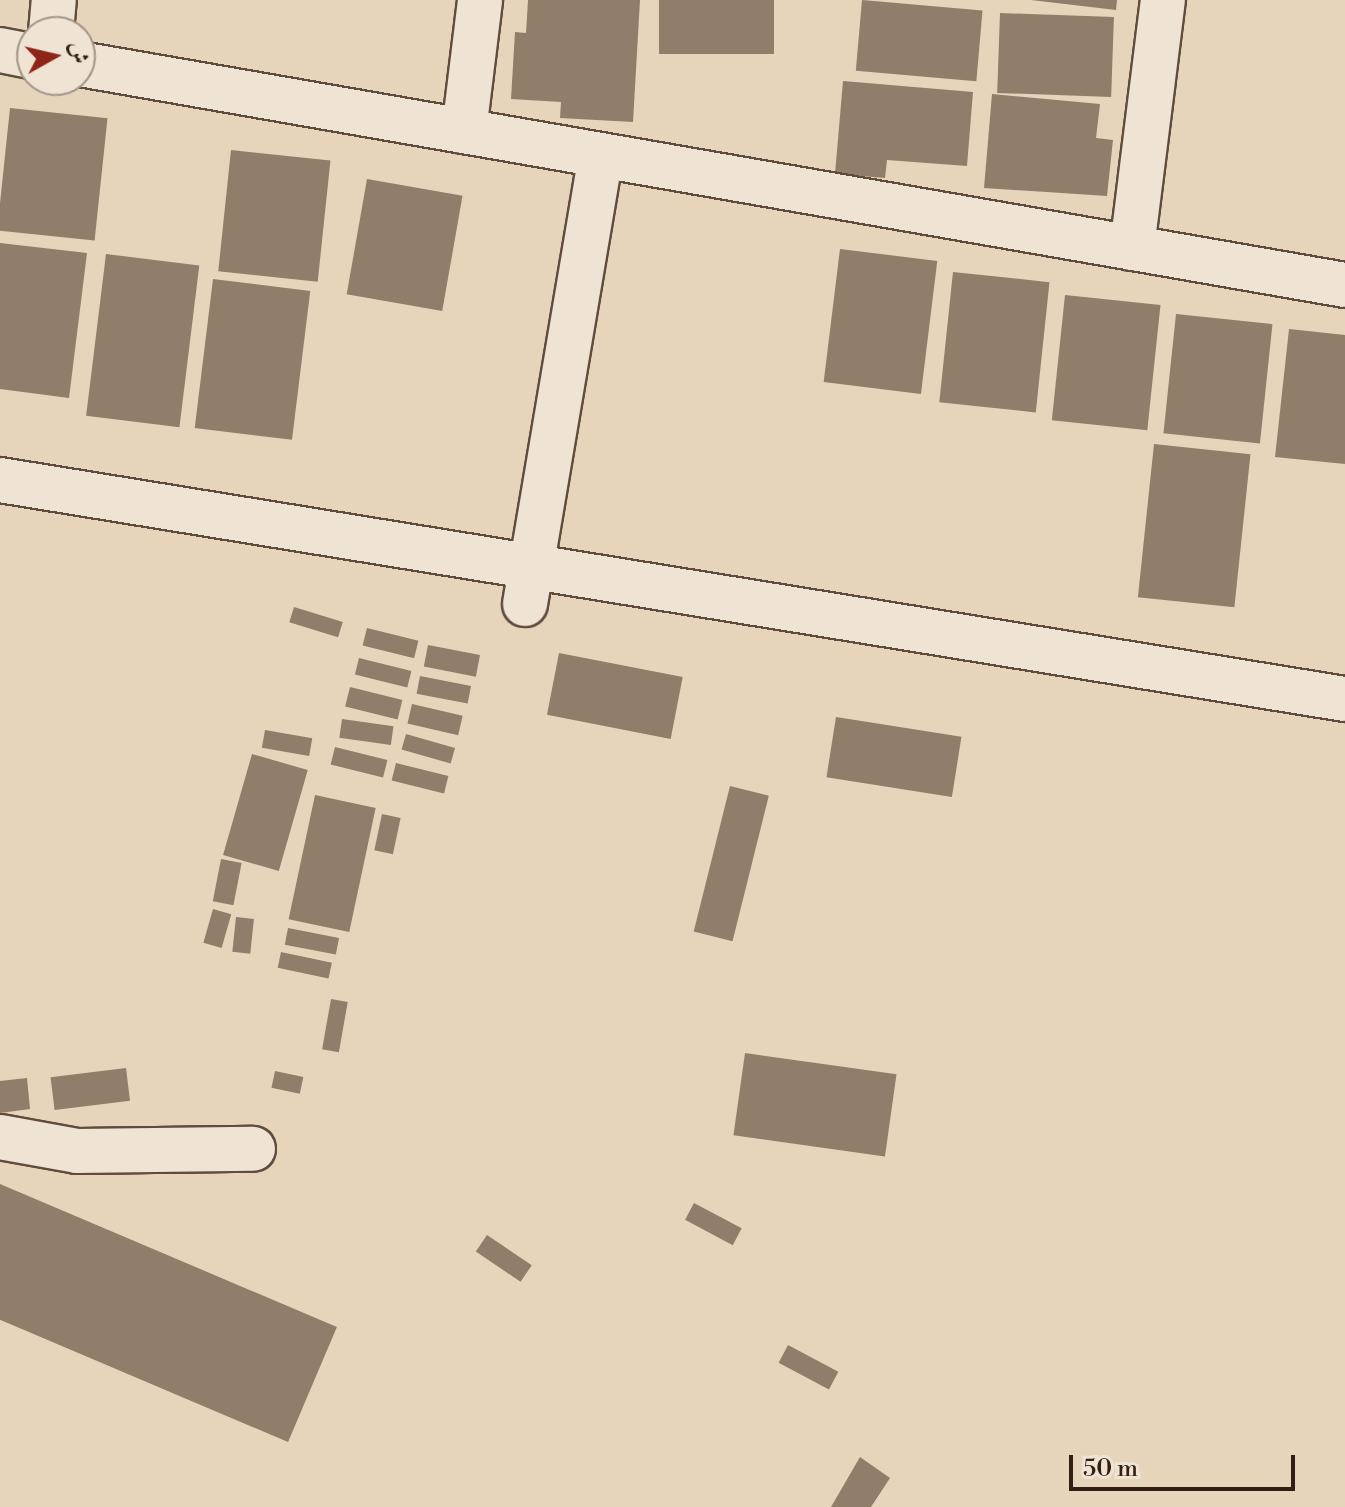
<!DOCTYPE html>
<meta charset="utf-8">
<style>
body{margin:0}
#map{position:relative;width:1345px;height:1507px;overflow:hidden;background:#e6d5bb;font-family:"Libre Bodoni",Amiri,serif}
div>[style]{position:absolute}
.building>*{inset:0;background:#907d6a;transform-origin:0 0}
.roads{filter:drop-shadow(2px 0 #5f4c3d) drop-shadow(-2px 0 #5f4c3d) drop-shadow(0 2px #5f4c3d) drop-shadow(0 -2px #5f4c3d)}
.minor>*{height:44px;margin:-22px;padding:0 22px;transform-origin:22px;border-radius:22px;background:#efe4d3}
span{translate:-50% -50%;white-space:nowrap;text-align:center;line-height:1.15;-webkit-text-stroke:8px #efe4d3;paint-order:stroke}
.north{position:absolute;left:16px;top:16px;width:80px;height:80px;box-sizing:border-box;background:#efe4d3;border:2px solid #a39586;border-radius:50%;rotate:82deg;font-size:22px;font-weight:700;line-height:32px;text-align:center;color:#321e13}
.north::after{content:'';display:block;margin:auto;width:28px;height:36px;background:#8f2418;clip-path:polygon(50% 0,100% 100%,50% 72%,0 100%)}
.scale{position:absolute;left:1069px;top:1455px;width:226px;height:36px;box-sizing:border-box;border:4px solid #321e13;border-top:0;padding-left:10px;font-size:24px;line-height:28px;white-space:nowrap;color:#321e13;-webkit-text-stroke:6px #efe4d3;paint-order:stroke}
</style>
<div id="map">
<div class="building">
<div style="clip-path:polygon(528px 0,640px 0,633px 122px,560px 118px,561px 102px,511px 99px,515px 32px,526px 33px)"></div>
<div style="left:659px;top:0;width:115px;height:54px"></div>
<div style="left:862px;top:0;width:121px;height:71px;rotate:5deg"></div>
<div style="clip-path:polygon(1031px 0,1117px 0,1116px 10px)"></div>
<div style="left:1000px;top:13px;width:114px;height:80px;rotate:2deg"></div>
<div style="clip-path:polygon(843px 81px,973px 92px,967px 166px,887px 160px,885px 178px,835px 174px)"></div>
<div style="clip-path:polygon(992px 94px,1100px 104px,1096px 138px,1113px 140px,1107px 196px,984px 188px)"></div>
<div style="left:10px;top:108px;width:98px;height:123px;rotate:6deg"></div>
<div style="left:231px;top:150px;width:100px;height:122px;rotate:6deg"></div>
<div style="left:367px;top:179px;width:97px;height:117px;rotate:10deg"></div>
<div style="clip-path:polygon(0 243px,87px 253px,69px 398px,0 389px)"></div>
<div style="left:840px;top:249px;width:98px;height:134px;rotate:7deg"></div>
<div style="left:106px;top:254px;width:94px;height:163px;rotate:7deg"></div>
<div style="left:953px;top:272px;width:97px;height:131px;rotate:6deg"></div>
<div style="left:213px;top:279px;width:98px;height:150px;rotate:7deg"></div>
<div style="left:1065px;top:295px;width:96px;height:126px;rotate:6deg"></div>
<div style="left:1176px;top:314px;width:97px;height:120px;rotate:6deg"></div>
<div style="clip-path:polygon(1289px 329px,1345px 335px,1345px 464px,1275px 457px)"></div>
<div style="left:1154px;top:444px;width:97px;height:154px;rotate:6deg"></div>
<div style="left:294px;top:607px;width:51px;height:16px;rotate:17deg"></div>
<div style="left:367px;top:628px;width:53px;height:18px;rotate:14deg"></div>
<div style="left:428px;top:645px;width:53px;height:22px;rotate:11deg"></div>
<div style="left:559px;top:653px;width:126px;height:63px;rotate:11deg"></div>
<div style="left:359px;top:658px;width:54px;height:17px;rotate:14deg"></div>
<div style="left:420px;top:676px;width:52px;height:18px;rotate:11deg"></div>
<div style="left:350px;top:687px;width:54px;height:20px;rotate:14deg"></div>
<div style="left:412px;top:704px;width:52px;height:20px;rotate:13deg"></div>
<div style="left:836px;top:717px;width:127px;height:61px;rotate:9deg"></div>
<div style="left:342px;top:719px;width:52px;height:19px;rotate:8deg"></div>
<div style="left:265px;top:730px;width:48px;height:18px;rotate:10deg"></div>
<div style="left:406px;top:734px;width:51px;height:16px;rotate:16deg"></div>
<div style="left:335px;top:747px;width:54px;height:18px;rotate:14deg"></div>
<div style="left:252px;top:754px;width:58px;height:105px;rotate:16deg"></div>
<div style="left:396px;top:763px;width:54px;height:18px;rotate:14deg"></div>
<div style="left:730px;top:786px;width:40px;height:150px;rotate:14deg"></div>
<div style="left:315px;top:795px;width:62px;height:127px;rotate:12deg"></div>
<div style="left:382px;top:814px;width:19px;height:37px;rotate:12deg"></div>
<div style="left:221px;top:859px;width:21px;height:43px;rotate:11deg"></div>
<div style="left:213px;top:909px;width:19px;height:35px;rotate:16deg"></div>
<div style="left:236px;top:917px;width:18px;height:35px;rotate:6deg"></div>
<div style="left:288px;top:928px;width:52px;height:17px;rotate:11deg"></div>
<div style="left:281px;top:952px;width:52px;height:16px;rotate:12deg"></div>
<div style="left:331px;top:999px;width:17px;height:51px;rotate:10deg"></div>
<div style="left:745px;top:1053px;width:153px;height:83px;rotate:8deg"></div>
<div style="left:126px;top:1068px;width:33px;height:76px;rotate:83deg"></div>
<div style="left:275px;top:1071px;width:29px;height:17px;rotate:12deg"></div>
<div style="clip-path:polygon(27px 1078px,30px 1109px,0 1113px,0 1081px)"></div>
<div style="left:0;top:1184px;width:366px;height:125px;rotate:23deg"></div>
<div style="left:694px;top:1203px;width:54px;height:19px;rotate:28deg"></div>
<div style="left:487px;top:1235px;width:54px;height:20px;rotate:34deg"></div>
<div style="left:788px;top:1345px;width:57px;height:20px;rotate:28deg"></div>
<div style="clip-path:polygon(860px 1457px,890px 1478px,871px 1507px,831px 1507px)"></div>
</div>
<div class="roads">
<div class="minor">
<div style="left:51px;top:32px;width:32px;rotate:-85deg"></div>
<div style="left:0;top:50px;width:33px;rotate:11deg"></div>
<div style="left:80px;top:64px;width:1284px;rotate:9.91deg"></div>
<div style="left:464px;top:131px;width:132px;rotate:-83deg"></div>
<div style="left:1132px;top:248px;width:250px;rotate:-82.9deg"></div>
<div style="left:0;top:480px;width:1363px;rotate:9.25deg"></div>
<div style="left:525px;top:604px;width:455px;rotate:-80.4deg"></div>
<div style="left:0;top:1137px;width:78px;rotate:10.3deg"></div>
<div style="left:77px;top:1151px;width:176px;rotate:-0.7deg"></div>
</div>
</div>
<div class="north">ش</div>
<div class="scale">50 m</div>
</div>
